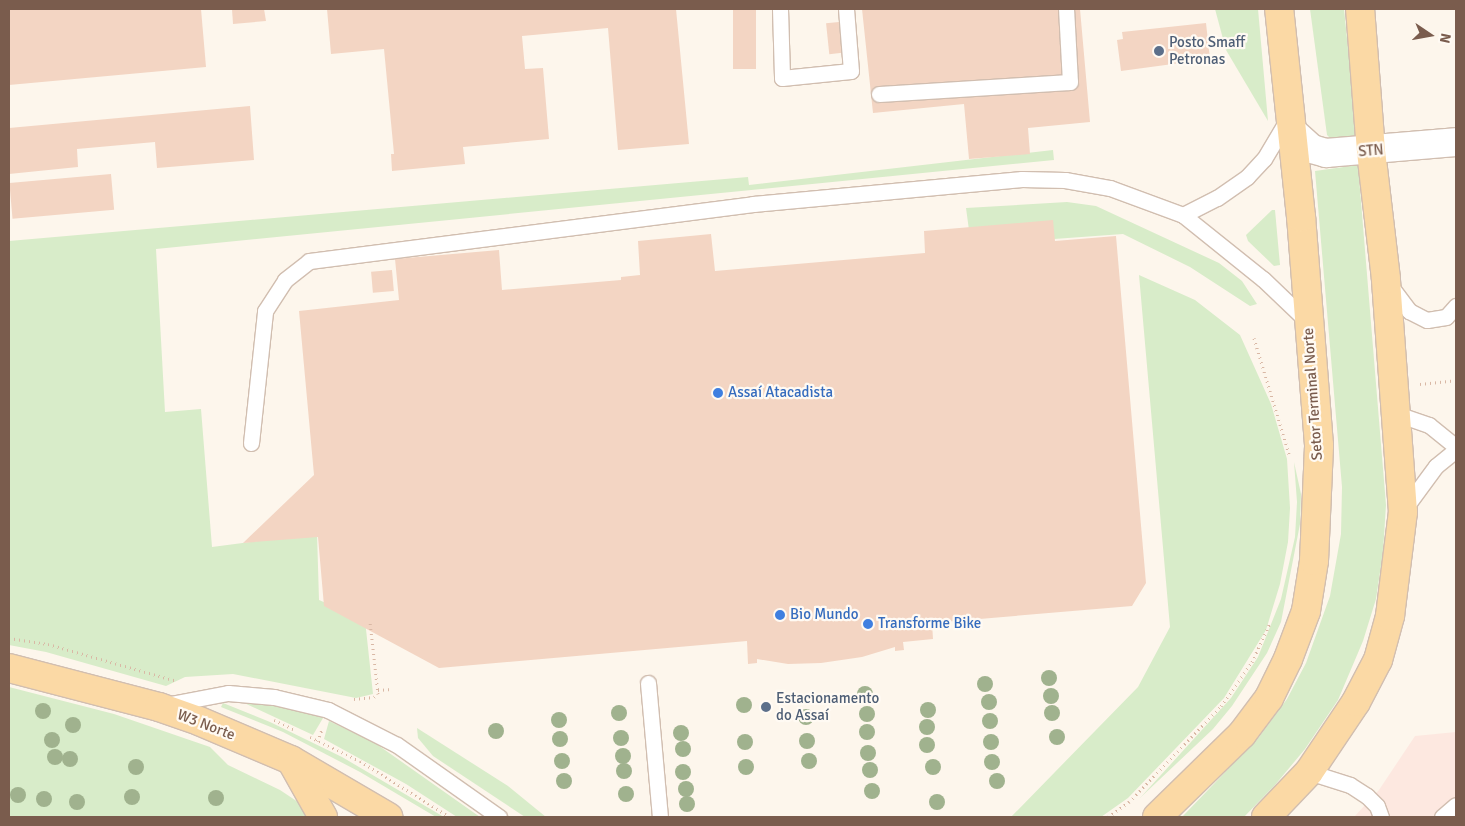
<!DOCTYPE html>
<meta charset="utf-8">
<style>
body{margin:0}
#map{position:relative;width:1465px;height:826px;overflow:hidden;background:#fdf6ec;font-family:Signika,sans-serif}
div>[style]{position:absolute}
.commercial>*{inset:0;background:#fde8e0}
.green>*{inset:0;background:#d8ecc9}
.building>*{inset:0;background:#f3d5c3;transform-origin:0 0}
.path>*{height:3px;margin-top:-1.5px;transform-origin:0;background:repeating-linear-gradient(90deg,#d9b8a5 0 1px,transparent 0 5px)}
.roads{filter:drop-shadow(1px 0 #d1beb0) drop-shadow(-1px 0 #d1beb0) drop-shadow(0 1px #d1beb0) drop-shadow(0 -1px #d1beb0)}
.service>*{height:15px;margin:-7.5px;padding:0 7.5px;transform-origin:7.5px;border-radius:7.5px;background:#fff}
.minor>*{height:28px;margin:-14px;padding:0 14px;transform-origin:14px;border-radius:14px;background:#fff}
.primary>*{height:28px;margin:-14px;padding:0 14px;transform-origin:14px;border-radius:14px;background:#fbd9a5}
.trees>*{width:16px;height:16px;margin:-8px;border-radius:50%;background:#a0b28e}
.dots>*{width:14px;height:14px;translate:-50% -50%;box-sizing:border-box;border:2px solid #fffaf3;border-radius:50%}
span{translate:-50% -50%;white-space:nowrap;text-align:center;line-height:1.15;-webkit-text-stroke:4.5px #fffaf3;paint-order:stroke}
.service-label{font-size:15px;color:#4e5e75}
.left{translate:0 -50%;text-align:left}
.street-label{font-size:15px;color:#7a5c4d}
.shop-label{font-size:15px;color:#366cbe}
.frame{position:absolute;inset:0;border:10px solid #7a5c4d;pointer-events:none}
.north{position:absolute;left:1405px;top:10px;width:50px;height:50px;-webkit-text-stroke:4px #fffaf3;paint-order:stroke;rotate:102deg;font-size:14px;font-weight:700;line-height:20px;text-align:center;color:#7a5c4d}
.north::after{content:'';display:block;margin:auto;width:18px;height:22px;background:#7a5c4d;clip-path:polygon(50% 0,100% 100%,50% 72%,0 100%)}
</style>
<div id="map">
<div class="commercial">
<div style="clip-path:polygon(1456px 732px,1456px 817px,1354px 817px,1379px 790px,1415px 736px)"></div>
</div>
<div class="green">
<div style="clip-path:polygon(1215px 9px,1258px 9px,1268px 121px,1226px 50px)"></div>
<div style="clip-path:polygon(1310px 9px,1344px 9px,1357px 138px,1333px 141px,1327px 135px)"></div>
<div style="clip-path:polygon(1053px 150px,1054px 160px,156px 249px,165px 412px,201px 409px,212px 547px,317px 533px,319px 600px,365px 620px,373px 694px,356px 698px,233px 674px,185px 677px,166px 686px,46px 652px,9px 645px,9px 241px,748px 177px,749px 185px)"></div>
<div style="clip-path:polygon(1358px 165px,1386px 505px,1383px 552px,1376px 599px,1363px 641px,1338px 700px,1305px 749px,1275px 785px,1244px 817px,1182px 817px,1259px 737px,1287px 699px,1306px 663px,1330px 596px,1341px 534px,1342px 487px,1315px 171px)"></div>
<div style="clip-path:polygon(1067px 202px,1096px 206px,1219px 263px,1242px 281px,1257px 304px,1250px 306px,1190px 267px,1123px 234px,971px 245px,966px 208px)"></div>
<div style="clip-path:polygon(1272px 210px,1275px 210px,1280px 265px,1274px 266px,1248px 241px,1246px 235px)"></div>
<div style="clip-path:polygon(1139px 275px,1195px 300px,1240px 335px,1271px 404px,1287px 459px,1290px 508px,1288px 542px,1280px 584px,1266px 630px,1224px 698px,1128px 798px,1101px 817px,1011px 817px,1138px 687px,1170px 627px)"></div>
<div style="clip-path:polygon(1294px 462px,1301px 494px,1300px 524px,1281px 622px,1267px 653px,1232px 706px,1213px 729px,1140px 798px,1231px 698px,1258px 657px,1281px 599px,1295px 537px,1297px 502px)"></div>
<div style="clip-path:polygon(9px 687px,114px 714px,210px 747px,228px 765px,280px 790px,310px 810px,314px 817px,9px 817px)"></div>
<div style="clip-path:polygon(242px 702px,288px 707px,323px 718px,313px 735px)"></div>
<div style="clip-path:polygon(223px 703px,270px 722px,342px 757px,444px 817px,436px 817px,360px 772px,283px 732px,221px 707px)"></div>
<div style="clip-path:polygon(329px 721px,375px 743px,480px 817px,457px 817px,406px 784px,324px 739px)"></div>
<div style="clip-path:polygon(417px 728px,508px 786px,546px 817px,525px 817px,433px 756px,418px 738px)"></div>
</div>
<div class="building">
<div style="clip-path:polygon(9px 9px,201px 9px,206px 67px,9px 85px)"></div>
<div style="clip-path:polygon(232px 9px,264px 9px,266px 21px,233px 24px)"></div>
<div style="clip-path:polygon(327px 9px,676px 9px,689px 144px,618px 150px,608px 28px,555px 33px,522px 36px,525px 69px,543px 68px,549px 139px,463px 147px,465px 164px,392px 171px,391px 154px,394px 154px,384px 49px,331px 54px)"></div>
<div style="left:733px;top:9px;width:23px;height:60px"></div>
<div style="clip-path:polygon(862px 9px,1080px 9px,1090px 122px,1028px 128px,1030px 154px,969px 159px,964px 104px,873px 113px)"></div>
<div style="left:839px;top:22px;width:31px;height:13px;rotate:84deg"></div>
<div style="clip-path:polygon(1206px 23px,1210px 59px,1121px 71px,1117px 40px,1123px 39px,1122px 32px)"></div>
<div style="clip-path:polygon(250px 106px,254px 160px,157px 168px,155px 142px,77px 149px,78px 167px,9px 174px,9px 128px)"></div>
<div style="left:111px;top:174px;width:36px;height:102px;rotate:85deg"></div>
<div style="clip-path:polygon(1053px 220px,1055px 241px,1116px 236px,1146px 583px,1132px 606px,932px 623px,933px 639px,903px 642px,904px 650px,895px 651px,895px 647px,862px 657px,821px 663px,788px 664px,757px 659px,757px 663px,748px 664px,747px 641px,439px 668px,324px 606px,318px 537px,243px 543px,314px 475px,299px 311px,399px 300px,395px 259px,499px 250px,502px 290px,621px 280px,621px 277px,640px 275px,638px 241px,711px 234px,715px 271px,925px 253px,924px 231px)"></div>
<div style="left:392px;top:270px;width:21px;height:21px;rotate:85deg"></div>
</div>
<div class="path">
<div style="left:1254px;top:338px;width:124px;rotate:73.2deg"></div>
<div style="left:1420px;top:384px;width:36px;rotate:-6deg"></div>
<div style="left:9px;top:638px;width:39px;rotate:9deg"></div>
<div style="left:48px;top:644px;width:134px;rotate:16deg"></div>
<div style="left:378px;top:690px;width:14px;rotate:-4deg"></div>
<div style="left:354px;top:699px;width:20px;rotate:-6deg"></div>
<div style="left:374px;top:697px;width:5px;rotate:-37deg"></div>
<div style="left:378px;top:694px;width:72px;rotate:-96.3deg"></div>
<div style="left:274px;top:720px;width:23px;rotate:25deg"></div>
<div style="left:310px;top:737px;width:55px;rotate:25.6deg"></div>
<div style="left:360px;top:761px;width:106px;rotate:31.9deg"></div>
<div style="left:317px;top:741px;width:12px;rotate:-66deg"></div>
<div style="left:1108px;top:817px;width:26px;rotate:-36deg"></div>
<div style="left:1129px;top:802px;width:133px;rotate:-46.2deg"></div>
<div style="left:1221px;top:706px;width:54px;rotate:-54.8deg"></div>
<div style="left:1252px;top:662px;width:43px;rotate:-65.2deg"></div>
</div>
<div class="roads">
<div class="service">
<div style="left:780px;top:9px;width:69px;rotate:88.3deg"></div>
<div style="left:782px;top:78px;width:69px;rotate:-5.8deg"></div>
<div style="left:851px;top:71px;width:62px;rotate:-94.6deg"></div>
<div style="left:879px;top:94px;width:191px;rotate:-3.6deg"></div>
<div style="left:1070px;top:82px;width:73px;rotate:-93.1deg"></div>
<div style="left:1183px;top:215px;width:38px;rotate:-27deg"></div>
<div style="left:1217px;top:198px;width:37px;rotate:-35deg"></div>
<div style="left:1247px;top:177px;width:25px;rotate:-47deg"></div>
<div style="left:1264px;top:159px;width:49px;rotate:-59.2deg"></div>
<div style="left:1389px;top:284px;width:34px;rotate:53deg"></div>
<div style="left:1409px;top:311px;width:20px;rotate:27deg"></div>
<div style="left:1427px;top:320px;width:19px;rotate:-9deg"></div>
<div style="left:1446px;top:317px;width:15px;rotate:-48deg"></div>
<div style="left:1397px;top:414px;width:34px;rotate:19deg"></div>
<div style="left:1429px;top:425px;width:35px;rotate:39deg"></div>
<div style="left:251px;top:443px;width:133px;rotate:-83.9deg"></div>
<div style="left:265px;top:311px;width:37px;rotate:-57deg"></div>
<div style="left:285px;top:280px;width:31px;rotate:-38deg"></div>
<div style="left:309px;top:261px;width:448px;rotate:-7.3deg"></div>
<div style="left:753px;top:204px;width:270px;rotate:-5.3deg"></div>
<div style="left:1022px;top:179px;width:43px;rotate:1.3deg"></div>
<div style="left:1065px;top:180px;width:46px;rotate:10.1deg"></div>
<div style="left:1110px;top:188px;width:78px;rotate:20.3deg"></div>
<div style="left:1183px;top:215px;width:102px;rotate:38.7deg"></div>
<div style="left:1263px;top:279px;width:62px;rotate:43.7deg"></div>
<div style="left:1405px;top:508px;width:52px;rotate:-53.6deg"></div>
<div style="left:1436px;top:466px;width:26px;rotate:-39deg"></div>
<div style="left:648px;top:683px;width:135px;rotate:84.9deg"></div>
<div style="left:165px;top:705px;width:64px;rotate:-10.8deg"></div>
<div style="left:228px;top:693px;width:46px;rotate:5deg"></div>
<div style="left:274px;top:697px;width:56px;rotate:13.5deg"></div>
<div style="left:328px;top:710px;width:77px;rotate:26.9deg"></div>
<div style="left:397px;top:745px;width:125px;rotate:35.2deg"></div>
<div style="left:1309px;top:772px;width:43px;rotate:17.6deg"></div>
<div style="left:1350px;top:785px;width:20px;rotate:33deg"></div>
<div style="left:1367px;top:796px;width:14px;rotate:45deg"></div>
<div style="left:1377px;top:806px;width:12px;rotate:70deg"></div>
<div style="left:1442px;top:817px;width:18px;rotate:-41deg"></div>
</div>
<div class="minor">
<div style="left:1293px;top:132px;width:25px;rotate:42deg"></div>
<div style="left:1312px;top:149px;width:15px;rotate:16deg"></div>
<div style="left:1326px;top:153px;width:130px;rotate:-4.8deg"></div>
</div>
<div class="primary">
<div style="left:9px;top:668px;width:155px;rotate:14.6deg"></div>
<div style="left:159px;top:707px;width:42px;rotate:19.3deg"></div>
<div style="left:199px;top:721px;width:100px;rotate:23deg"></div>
<div style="left:291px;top:760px;width:113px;rotate:30.4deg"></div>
<div style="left:292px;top:762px;width:63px;rotate:60.6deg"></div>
<div style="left:1157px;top:817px;width:119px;rotate:-44.3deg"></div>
<div style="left:1242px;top:734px;width:45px;rotate:-53.1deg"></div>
<div style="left:1269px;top:698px;width:43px;rotate:-64deg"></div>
<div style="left:1288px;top:659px;width:51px;rotate:-69.4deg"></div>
<div style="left:1306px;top:611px;width:51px;rotate:-80.9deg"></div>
<div style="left:1314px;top:561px;width:116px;rotate:-87.5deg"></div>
<div style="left:1319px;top:445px;width:229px;rotate:-94.5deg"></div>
<div style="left:1301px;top:217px;width:209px;rotate:-96deg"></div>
<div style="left:1266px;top:817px;width:62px;rotate:-46.3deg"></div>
<div style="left:1309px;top:772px;width:84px;rotate:-56.1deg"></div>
<div style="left:1356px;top:702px;width:47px;rotate:-62.4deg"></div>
<div style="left:1378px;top:660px;width:46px;rotate:-74.7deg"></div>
<div style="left:1390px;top:616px;width:105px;rotate:-82.9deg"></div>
<div style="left:1403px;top:512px;width:234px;rotate:-94.2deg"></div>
<div style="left:1386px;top:279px;width:129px;rotate:-96.7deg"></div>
<div style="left:1371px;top:151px;width:142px;rotate:-94.4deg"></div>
</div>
</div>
<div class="trees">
<div style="left:1049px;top:678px"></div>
<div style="left:985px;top:684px"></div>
<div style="left:865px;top:694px"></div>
<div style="left:1051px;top:696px"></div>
<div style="left:989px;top:702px"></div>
<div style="left:744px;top:705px"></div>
<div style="left:928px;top:710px"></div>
<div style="left:43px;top:711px"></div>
<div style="left:619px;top:713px"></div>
<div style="left:1052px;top:713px"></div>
<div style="left:867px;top:714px"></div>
<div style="left:806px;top:717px"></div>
<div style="left:559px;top:720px"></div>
<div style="left:990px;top:721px"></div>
<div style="left:73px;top:725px"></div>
<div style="left:927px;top:727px"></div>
<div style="left:496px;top:731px"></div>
<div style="left:867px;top:732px"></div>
<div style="left:681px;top:733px"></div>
<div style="left:1057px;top:737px"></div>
<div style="left:621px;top:738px"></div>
<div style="left:560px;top:739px"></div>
<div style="left:52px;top:740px"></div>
<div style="left:807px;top:741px"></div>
<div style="left:745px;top:742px"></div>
<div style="left:991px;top:742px"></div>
<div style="left:927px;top:745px"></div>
<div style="left:683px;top:749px"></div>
<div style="left:868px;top:753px"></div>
<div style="left:623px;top:756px"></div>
<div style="left:55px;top:757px"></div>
<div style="left:70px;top:759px"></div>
<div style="left:562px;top:761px"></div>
<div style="left:809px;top:761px"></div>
<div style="left:992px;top:762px"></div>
<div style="left:136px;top:767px"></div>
<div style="left:746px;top:767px"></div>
<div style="left:933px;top:767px"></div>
<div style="left:870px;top:770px"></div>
<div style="left:624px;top:771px"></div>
<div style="left:683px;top:772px"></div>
<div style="left:564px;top:781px"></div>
<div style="left:997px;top:781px"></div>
<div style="left:686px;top:789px"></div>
<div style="left:872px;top:791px"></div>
<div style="left:626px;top:794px"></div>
<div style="left:18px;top:795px"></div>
<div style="left:132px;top:797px"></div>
<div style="left:216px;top:798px"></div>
<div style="left:44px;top:799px"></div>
<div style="left:77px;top:802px"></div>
<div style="left:937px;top:802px"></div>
<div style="left:687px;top:804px"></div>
</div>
<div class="dots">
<div style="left:1159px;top:51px;background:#5c6f8a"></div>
<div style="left:718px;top:393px;background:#3f7fe0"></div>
<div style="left:780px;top:615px;background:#3f7fe0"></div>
<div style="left:868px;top:624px;background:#3f7fe0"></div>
<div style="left:766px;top:707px;background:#5c6f8a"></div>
</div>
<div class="service-label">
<span class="left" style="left:1169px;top:51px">Posto Smaff<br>Petronas</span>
<span class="left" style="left:776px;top:707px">Estacionamento<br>do Assaí</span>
</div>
<div class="street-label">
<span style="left:1371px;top:151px;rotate:-5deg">STN</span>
<span style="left:1313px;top:394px;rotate:-94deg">Setor Terminal Norte</span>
<span style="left:206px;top:725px;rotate:21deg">W3 Norte</span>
</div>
<div class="shop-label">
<span class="left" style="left:728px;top:393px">Assaí Atacadista</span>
<span class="left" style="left:790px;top:615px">Bio Mundo</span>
<span class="left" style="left:878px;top:624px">Transforme Bike</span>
</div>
<div class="frame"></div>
<div class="north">N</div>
</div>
